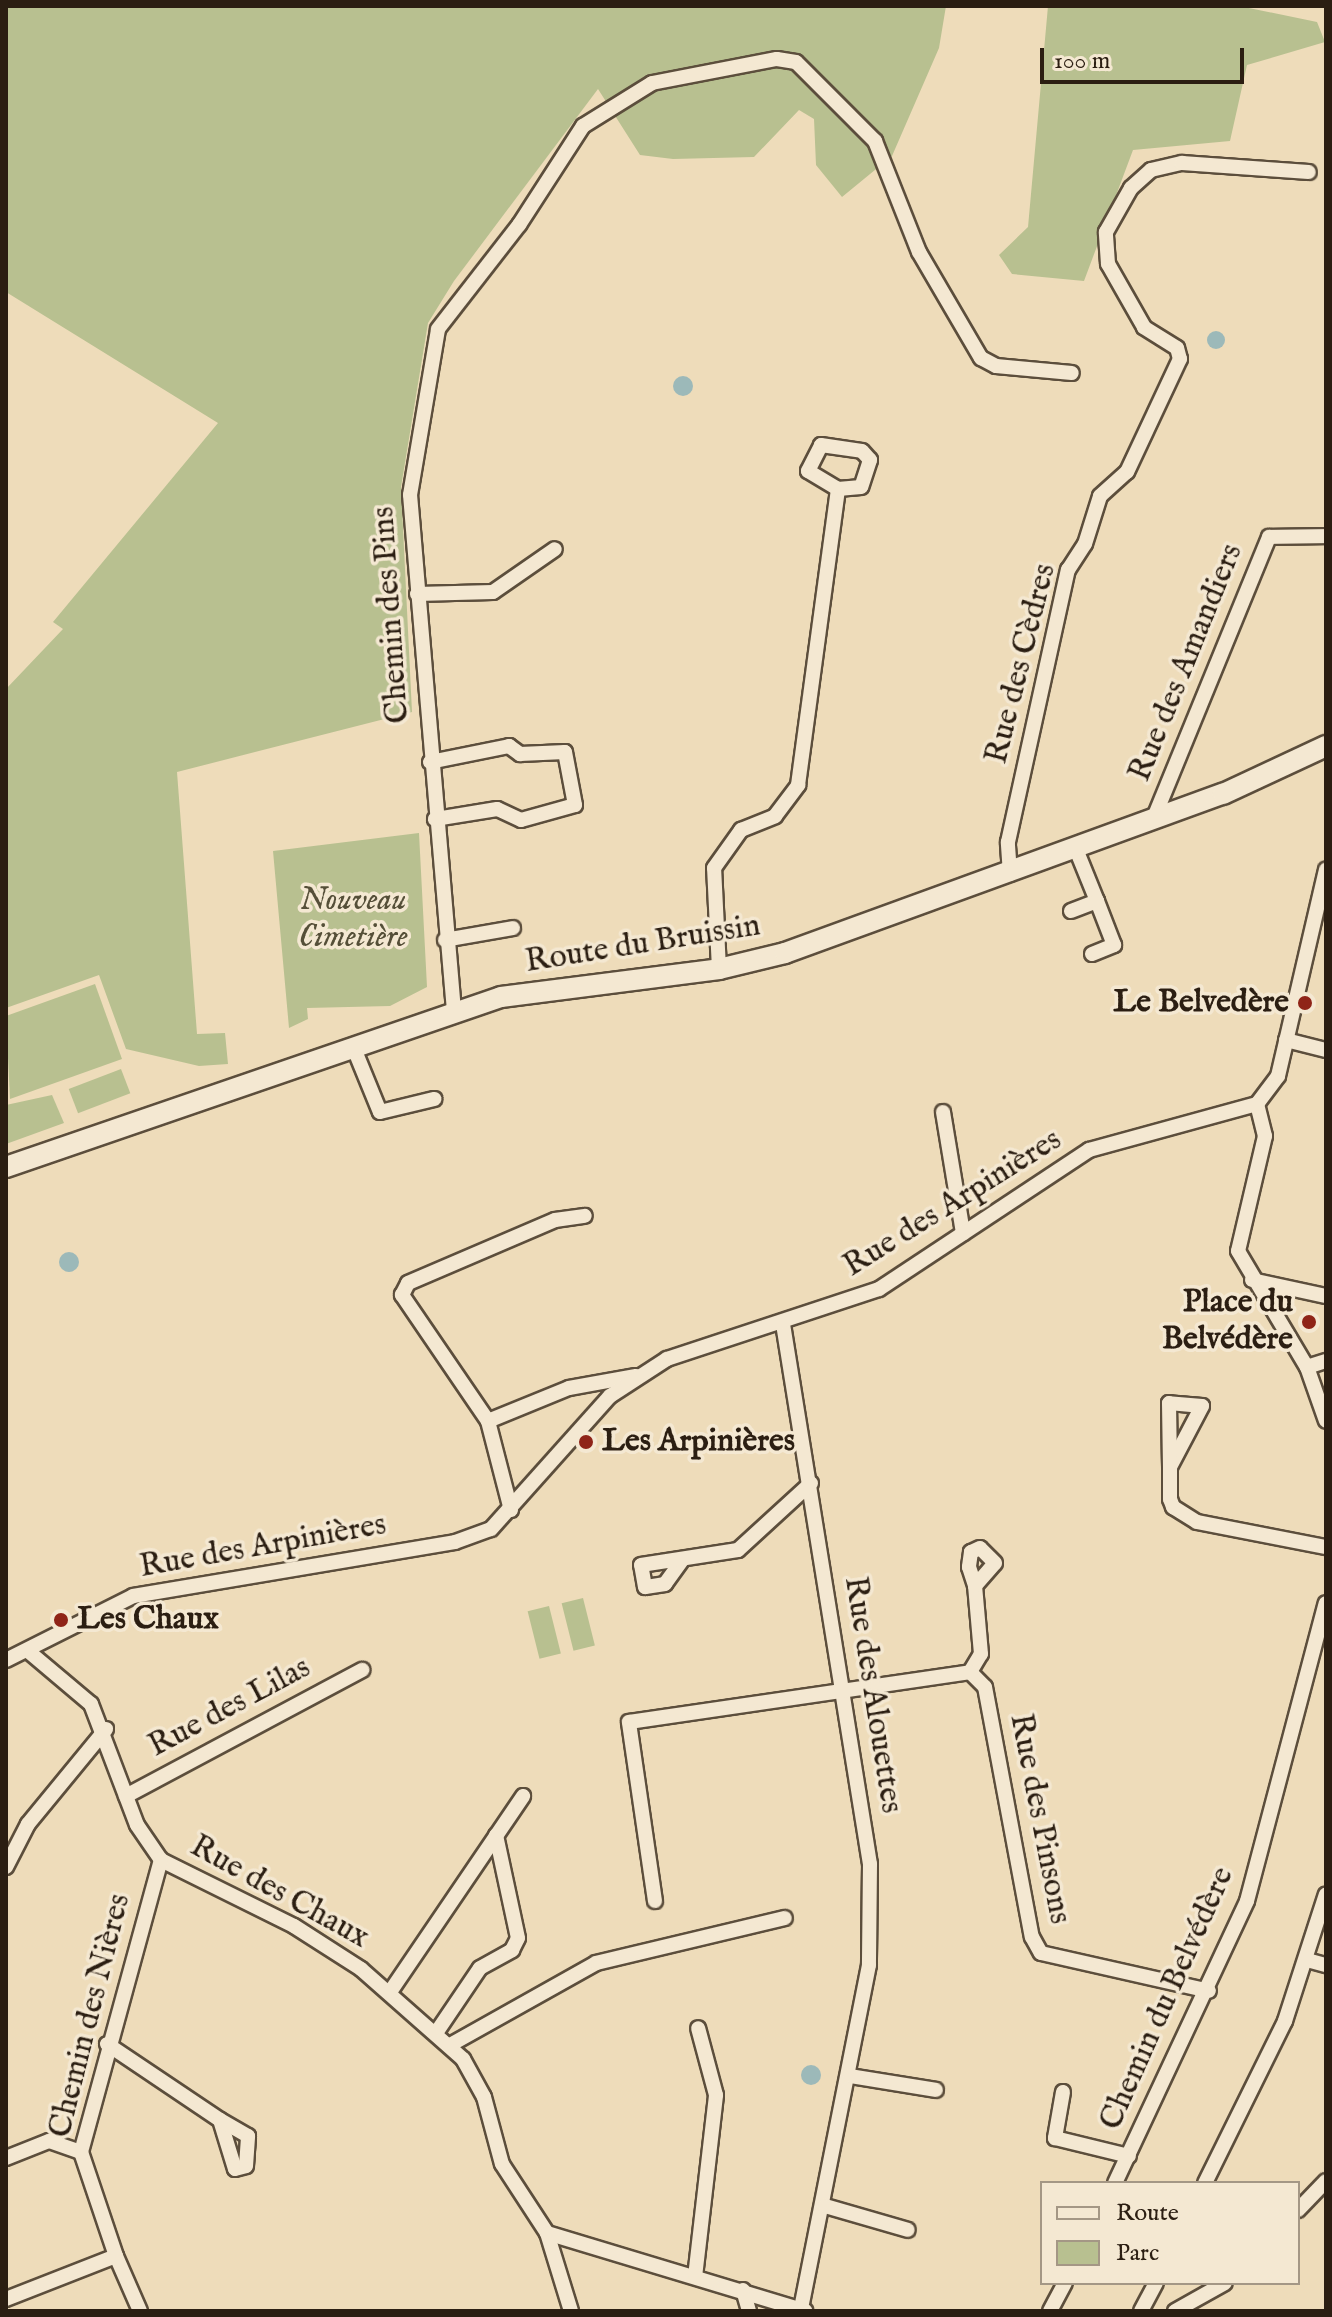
<!DOCTYPE html>
<meta charset="utf-8">
<style>
body{margin:0}
#map{position:relative;width:1332px;height:2317px;overflow:hidden;background:#eedcba;font-family:"IM FELL English",serif}
div>[style]{position:absolute}
.green>*{inset:0;background:#b8c090;transform-origin:0 0}
.water>*{inset:0;background:#9cb9b9}
.round{border-radius:50%}
.roads{filter:drop-shadow(2px 0 #5c4e3c) drop-shadow(-2px 0 #5c4e3c) drop-shadow(0 2px #5c4e3c) drop-shadow(0 -2px #5c4e3c)}
.street>*{height:14px;margin:-7px;padding:0 7px;transform-origin:7px;border-radius:7px;background:#f4e8d2}
.secondary>*{height:20px;margin:-10px;padding:0 10px;transform-origin:10px;border-radius:10px;background:#f4e8d2}
.dots>*{width:22px;height:22px;translate:-50% -50%;box-sizing:border-box;border:4px solid #f4e8d2;border-radius:50%}
span{translate:-50% -50%;white-space:nowrap;text-align:center;line-height:1.15;-webkit-text-stroke:7px #f4e8d2;paint-order:stroke}
.street-label{font-size:32px;color:#2b1e12}
.park-label{font-size:32px;color:#554f38;font-style:italic}
.poi-label{font-size:32px;color:#2b1e12;font-weight:700}
.right{translate:-100% -50%;text-align:right}
.left{translate:0 -50%;text-align:left}
.frame{position:absolute;inset:0;border:8px solid #2b1e12;pointer-events:none}
.legend{position:absolute;left:1040px;top:2181px;width:260px;height:104px;box-sizing:border-box;background:#f4e8d2;border:2px solid #a49785;margin:0;padding:10px 14px;list-style:none;font-size:24px;color:#2b1e12}
.legend li{display:flex;align-items:center;gap:16px;height:40px}
.legend b{width:40px;border:2px solid #a49785}
.scale{position:absolute;left:1040px;top:48px;width:204px;height:36px;box-sizing:border-box;border:4px solid #2b1e12;border-top:0;padding-left:10px;font-size:24px;line-height:28px;white-space:nowrap;color:#2b1e12;-webkit-text-stroke:6px #f4e8d2;paint-order:stroke}
</style>
<div id="map">
<div class="green">
<div style="clip-path:polygon(6px 6px,946px 6px,939px 48px,892px 156px,842px 197px,816px 165px,814px 119px,799px 110px,754px 157px,673px 159px,640px 155px,598px 89px,454px 281px,428px 323px,401px 487px,412px 712px,177px 772px,197px 1034px,225px 1033px,228px 1064px,199px 1066px,126px 1049px,99px 975px,6px 1008px,6px 689px,63px 629px,53px 622px,218px 423px,6px 292px)"></div>
<div style="clip-path:polygon(1048px 6px,1239px 6px,1317px 22px,1325px 42px,1247px 65px,1230px 141px,1133px 150px,1084px 281px,1012px 274px,999px 255px,1028px 227px)"></div>
<div style="clip-path:polygon(419px 833px,427px 987px,390px 1006px,307px 1008px,308px 1019px,289px 1028px,273px 851px)"></div>
<div style="clip-path:polygon(95px 984px,122px 1059px,10px 1099px,6px 1016px)"></div>
<div style="left:121px;top:1069px;width:26px;height:56px;rotate:69deg"></div>
<div style="clip-path:polygon(52px 1095px,64px 1123px,6px 1144px,6px 1105px)"></div>
<div style="left:583px;top:1598px;width:49px;height:22px;rotate:76deg"></div>
<div style="left:549px;top:1606px;width:49px;height:22px;rotate:76deg"></div>
</div>
<div class="water">
<div class="round" style="left:1207px;top:331px;width:18px;height:18px"></div>
<div class="round" style="left:673px;top:376px;width:20px;height:20px"></div>
<div class="round" style="left:59px;top:1252px;width:20px;height:20px"></div>
<div class="round" style="left:801px;top:2065px;width:20px;height:20px"></div>
</div>
<div class="roads">
<div class="street">
<div style="left:417px;top:594px;width:76px;rotate:-1.5deg"></div>
<div style="left:493px;top:592px;width:75px;rotate:-34.7deg"></div>
<div style="left:430px;top:762px;width:81px;rotate:-11.4deg"></div>
<div style="left:509px;top:746px;width:14px;rotate:36deg"></div>
<div style="left:520px;top:754px;width:45px;rotate:-2.5deg"></div>
<div style="left:565px;top:752px;width:54px;rotate:79.3deg"></div>
<div style="left:575px;top:805px;width:56px;rotate:164.5deg"></div>
<div style="left:521px;top:820px;width:26px;rotate:-155deg"></div>
<div style="left:497px;top:809px;width:63px;rotate:170.8deg"></div>
<div style="left:1153px;top:820px;width:306px;rotate:-67.7deg"></div>
<div style="left:1269px;top:537px;width:57px;rotate:-1deg"></div>
<div style="left:1010px;top:874px;width:32px;rotate:-94deg"></div>
<div style="left:1008px;top:842px;width:279px;rotate:-77.6deg"></div>
<div style="left:1068px;top:570px;width:31px;rotate:-57deg"></div>
<div style="left:1085px;top:544px;width:50px;rotate:-72.6deg"></div>
<div style="left:1100px;top:496px;width:36px;rotate:-42deg"></div>
<div style="left:1127px;top:472px;width:125px;rotate:-64.9deg"></div>
<div style="left:1180px;top:359px;width:11px;rotate:-105deg"></div>
<div style="left:1177px;top:348px;width:39px;rotate:-148deg"></div>
<div style="left:1144px;top:327px;width:73px;rotate:-119.7deg"></div>
<div style="left:1108px;top:264px;width:32px;rotate:-94deg"></div>
<div style="left:1106px;top:232px;width:51px;rotate:-60.4deg"></div>
<div style="left:1131px;top:188px;width:27px;rotate:-42deg"></div>
<div style="left:1151px;top:170px;width:32px;rotate:-13deg"></div>
<div style="left:1182px;top:163px;width:127px;rotate:4.1deg"></div>
<div style="left:1071px;top:911px;width:28px;rotate:-21deg"></div>
<div style="left:1097px;top:901px;width:56px;rotate:-112deg"></div>
<div style="left:445px;top:940px;width:69px;rotate:-10deg"></div>
<div style="left:1092px;top:954px;width:24px;rotate:-22deg"></div>
<div style="left:1114px;top:945px;width:47px;rotate:-111.1deg"></div>
<div style="left:719px;top:969px;width:101px;rotate:-92.8deg"></div>
<div style="left:714px;top:868px;width:47px;rotate:-54.6deg"></div>
<div style="left:741px;top:830px;width:37px;rotate:-22deg"></div>
<div style="left:775px;top:816px;width:39px;rotate:-53deg"></div>
<div style="left:798px;top:785px;width:299px;rotate:-82.3deg"></div>
<div style="left:838px;top:489px;width:35px;rotate:-149deg"></div>
<div style="left:808px;top:471px;width:29px;rotate:-63deg"></div>
<div style="left:821px;top:445px;width:41px;rotate:8.3deg"></div>
<div style="left:862px;top:451px;width:12px;rotate:48deg"></div>
<div style="left:870px;top:460px;width:28px;rotate:108deg"></div>
<div style="left:861px;top:487px;width:23px;rotate:175deg"></div>
<div style="left:454px;top:1011px;width:518px;rotate:-94.87deg"></div>
<div style="left:410px;top:495px;width:168px;rotate:-80.4deg"></div>
<div style="left:438px;top:329px;width:132px;rotate:-52.1deg"></div>
<div style="left:519px;top:225px;width:118px;rotate:-57.1deg"></div>
<div style="left:583px;top:126px;width:81px;rotate:-31.9deg"></div>
<div style="left:652px;top:83px;width:127px;rotate:-10.9deg"></div>
<div style="left:777px;top:59px;width:19px;rotate:9deg"></div>
<div style="left:796px;top:62px;width:112px;rotate:45deg"></div>
<div style="left:875px;top:141px;width:119px;rotate:68.4deg"></div>
<div style="left:919px;top:252px;width:123px;rotate:59.7deg"></div>
<div style="left:981px;top:358px;width:17px;rotate:28deg"></div>
<div style="left:996px;top:366px;width:76px;rotate:5.3deg"></div>
<div style="left:1286px;top:1040px;width:41px;rotate:14deg"></div>
<div style="left:353px;top:1046px;width:71px;rotate:67.8deg"></div>
<div style="left:380px;top:1112px;width:56px;rotate:-13.5deg"></div>
<div style="left:1257px;top:1104px;width:33px;rotate:76deg"></div>
<div style="left:1265px;top:1136px;width:118px;rotate:103.2deg"></div>
<div style="left:1238px;top:1251px;width:135px;rotate:59.3deg"></div>
<div style="left:1307px;top:1367px;width:57px;rotate:70.6deg"></div>
<div style="left:943px;top:1112px;width:123px;rotate:80.6deg"></div>
<div style="left:1252px;top:1280px;width:76px;rotate:12.2deg"></div>
<div style="left:783px;top:1324px;width:547px;rotate:80.85deg"></div>
<div style="left:870px;top:1864px;width:101px;rotate:90.6deg"></div>
<div style="left:869px;top:1965px;width:350px;rotate:101.2deg"></div>
<div style="left:1307px;top:1367px;width:20px;rotate:-18deg"></div>
<div style="left:488px;top:1421px;width:153px;rotate:-124.3deg"></div>
<div style="left:402px;top:1295px;width:13px;rotate:-63deg"></div>
<div style="left:408px;top:1283px;width:160px;rotate:-23.2deg"></div>
<div style="left:555px;top:1220px;width:30px;rotate:-8deg"></div>
<div style="left:1170px;top:1467px;width:69px;rotate:-62.3deg"></div>
<div style="left:1202px;top:1406px;width:33px;rotate:-175deg"></div>
<div style="left:1169px;top:1403px;width:64px;rotate:89.1deg"></div>
<div style="left:1170px;top:1467px;width:32px;rotate:90deg"></div>
<div style="left:1170px;top:1499px;width:9px;rotate:69deg"></div>
<div style="left:1173px;top:1507px;width:28px;rotate:32deg"></div>
<div style="left:1197px;top:1522px;width:131px;rotate:11deg"></div>
<div style="left:511px;top:1510px;width:92px;rotate:-104.5deg"></div>
<div style="left:488px;top:1421px;width:87px;rotate:-22.2deg"></div>
<div style="left:569px;top:1388px;width:68px;rotate:-10.2deg"></div>
<div style="left:683px;top:1559px;width:31px;rotate:126deg"></div>
<div style="left:665px;top:1584px;width:20px;rotate:171deg"></div>
<div style="left:645px;top:1587px;width:22px;rotate:-100deg"></div>
<div style="left:641px;top:1565px;width:98px;rotate:-8.8deg"></div>
<div style="left:738px;top:1550px;width:99px;rotate:-42.5deg"></div>
<div style="left:28px;top:1651px;width:82px;rotate:40.1deg"></div>
<div style="left:91px;top:1704px;width:129px;rotate:69.2deg"></div>
<div style="left:137px;top:1825px;width:42px;rotate:55.6deg"></div>
<div style="left:161px;top:1860px;width:148px;rotate:26.4deg"></div>
<div style="left:294px;top:1926px;width:80px;rotate:32.7deg"></div>
<div style="left:361px;top:1969px;width:136px;rotate:41.4deg"></div>
<div style="left:463px;top:2059px;width:43px;rotate:61.1deg"></div>
<div style="left:484px;top:2097px;width:69px;rotate:75deg"></div>
<div style="left:502px;top:2164px;width:82px;rotate:56.9deg"></div>
<div style="left:547px;top:2233px;width:270px;rotate:16.8deg"></div>
<div style="left:6px;top:1660px;width:142px;rotate:-26.7deg"></div>
<div style="left:133px;top:1596px;width:326px;rotate:-9.5deg"></div>
<div style="left:455px;top:1542px;width:38px;rotate:-20deg"></div>
<div style="left:491px;top:1529px;width:178px;rotate:-48.2deg"></div>
<div style="left:610px;top:1396px;width:68px;rotate:-33deg"></div>
<div style="left:667px;top:1359px;width:223px;rotate:-18.3deg"></div>
<div style="left:879px;top:1289px;width:252px;rotate:-33.5deg"></div>
<div style="left:1089px;top:1150px;width:174px;rotate:-15.3deg"></div>
<div style="left:1257px;top:1104px;width:35px;rotate:-53deg"></div>
<div style="left:1278px;top:1076px;width:212px;rotate:-76.9deg"></div>
<div style="left:970px;top:1672px;width:21px;rotate:-59deg"></div>
<div style="left:981px;top:1654px;width:68px;rotate:-95deg"></div>
<div style="left:975px;top:1586px;width:30px;rotate:-49deg"></div>
<div style="left:995px;top:1563px;width:21px;rotate:-135deg"></div>
<div style="left:980px;top:1548px;width:10px;rotate:156deg"></div>
<div style="left:971px;top:1552px;width:15px;rotate:98deg"></div>
<div style="left:969px;top:1567px;width:20px;rotate:72deg"></div>
<div style="left:126px;top:1796px;width:268px;rotate:-28.1deg"></div>
<div style="left:6px;top:1867px;width:48px;rotate:-62.9deg"></div>
<div style="left:28px;top:1824px;width:123px;rotate:-50.6deg"></div>
<div style="left:655px;top:1901px;width:181px;rotate:-98.3deg"></div>
<div style="left:629px;top:1722px;width:345px;rotate:-8.3deg"></div>
<div style="left:970px;top:1672px;width:21px;rotate:45deg"></div>
<div style="left:985px;top:1687px;width:254px;rotate:79.4deg"></div>
<div style="left:1032px;top:1937px;width:18px;rotate:61deg"></div>
<div style="left:1041px;top:1953px;width:172px;rotate:12.7deg"></div>
<div style="left:1307px;top:1960px;width:20px;rotate:15deg"></div>
<div style="left:390px;top:1992px;width:237px;rotate:-55.8deg"></div>
<div style="left:436px;top:2033px;width:78px;rotate:-55.9deg"></div>
<div style="left:480px;top:1968px;width:37px;rotate:-29deg"></div>
<div style="left:512px;top:1950px;width:13px;rotate:-63deg"></div>
<div style="left:518px;top:1938px;width:105px;rotate:-102.1deg"></div>
<div style="left:107px;top:2044px;width:136px;rotate:33.9deg"></div>
<div style="left:220px;top:2120px;width:51px;rotate:73deg"></div>
<div style="left:235px;top:2169px;width:11px;rotate:-15deg"></div>
<div style="left:246px;top:2166px;width:30px;rotate:-86deg"></div>
<div style="left:248px;top:2136px;width:32px;rotate:-150deg"></div>
<div style="left:450px;top:2045px;width:167px;rotate:-29.3deg"></div>
<div style="left:596px;top:1963px;width:194px;rotate:-13.4deg"></div>
<div style="left:850px;top:2076px;width:87px;rotate:9.2deg"></div>
<div style="left:1063px;top:2092px;width:47px;rotate:99.9deg"></div>
<div style="left:1055px;top:2138px;width:76px;rotate:13.7deg"></div>
<div style="left:6px;top:2158px;width:46px;rotate:-21.6deg"></div>
<div style="left:49px;top:2141px;width:34px;rotate:19deg"></div>
<div style="left:1115px;top:2183px;width:311px;rotate:-64.9deg"></div>
<div style="left:1247px;top:1901px;width:308px;rotate:-75.2deg"></div>
<div style="left:1205px;top:2183px;width:181px;rotate:-63.7deg"></div>
<div style="left:1285px;top:2021px;width:133px;rotate:-72.1deg"></div>
<div style="left:825px;top:2206px;width:86px;rotate:16.1deg"></div>
<div style="left:1298px;top:2210px;width:40px;rotate:-46deg"></div>
<div style="left:547px;top:2233px;width:82px;rotate:72.9deg"></div>
<div style="left:116px;top:2256px;width:60px;rotate:66.4deg"></div>
<div style="left:695px;top:2277px;width:183px;rotate:-83.4deg"></div>
<div style="left:716px;top:2095px;width:69px;rotate:-105deg"></div>
<div style="left:743px;top:2290px;width:22px;rotate:74deg"></div>
<div style="left:6px;top:2299px;width:118px;rotate:-21.4deg"></div>
<div style="left:116px;top:2256px;width:110px;rotate:-108.6deg"></div>
<div style="left:81px;top:2152px;width:303px;rotate:-74.7deg"></div>
<div style="left:1050px;top:2311px;width:32px;rotate:-62deg"></div>
<div style="left:1141px;top:2311px;width:32px;rotate:-62deg"></div>
<div style="left:1175px;top:2311px;width:57px;rotate:-29.2deg"></div>
</div>
<div class="secondary">
<div style="left:6px;top:1167px;width:523px;rotate:-18.95deg"></div>
<div style="left:501px;top:997px;width:220px;rotate:-7.3deg"></div>
<div style="left:719px;top:969px;width:68px;rotate:-13.6deg"></div>
<div style="left:785px;top:953px;width:466px;rotate:-20deg"></div>
<div style="left:1223px;top:794px;width:114px;rotate:-25deg"></div>
</div>
</div>
<div class="dots">
<div style="left:1305px;top:1003px;background:#8f2418"></div>
<div style="left:1309px;top:1322px;background:#8f2418"></div>
<div style="left:586px;top:1442px;background:#8f2418"></div>
<div style="left:61px;top:1620px;background:#8f2418"></div>
</div>
<div class="street-label">
<span style="left:392px;top:615px;rotate:-94deg">Chemin des Pins</span>
<span style="left:1187px;top:663px;rotate:-68deg">Rue des Amandiers</span>
<span style="left:1022px;top:664px;rotate:-76deg">Rue des Cèdres</span>
<span style="left:643px;top:945px;rotate:-9deg">Route du Bruissin</span>
<span style="left:953px;top:1204px;rotate:-32deg">Rue des Arpinières</span>
<span style="left:263px;top:1547px;rotate:-10deg">Rue des Arpinières</span>
<span style="left:872px;top:1695px;rotate:81deg">Rue des Alouettes</span>
<span style="left:230px;top:1708px;rotate:-28deg">Rue des Lilas</span>
<span style="left:1039px;top:1819px;rotate:79deg">Rue des Pinsons</span>
<span style="left:279px;top:1893px;rotate:29deg">Rue des Chaux</span>
<span style="left:1168px;top:1999px;rotate:-66deg">Chemin du Belvédère</span>
<span style="left:91px;top:2016px;rotate:-76deg">Chemin des Nières</span>
</div>
<div class="park-label">
<span style="left:353px;top:920px">Nouveau<br>Cimetière</span>
</div>
<div class="poi-label">
<span class="right" style="left:1289px;top:1003px">Le Belvedère</span>
<span class="right" style="left:1293px;top:1322px">Place du<br>Belvédère</span>
<span class="left" style="left:602px;top:1442px">Les Arpinières</span>
<span class="left" style="left:77px;top:1620px">Les Chaux</span>
</div>
<div class="frame"></div>
<ul class="legend">
<li><b style="height:10px;background:#f4e8d2"></b>Route</li>
<li><b style="height:22px;background:#b8c090"></b>Parc</li>
</ul>
<div class="scale">100 m</div>
</div>
